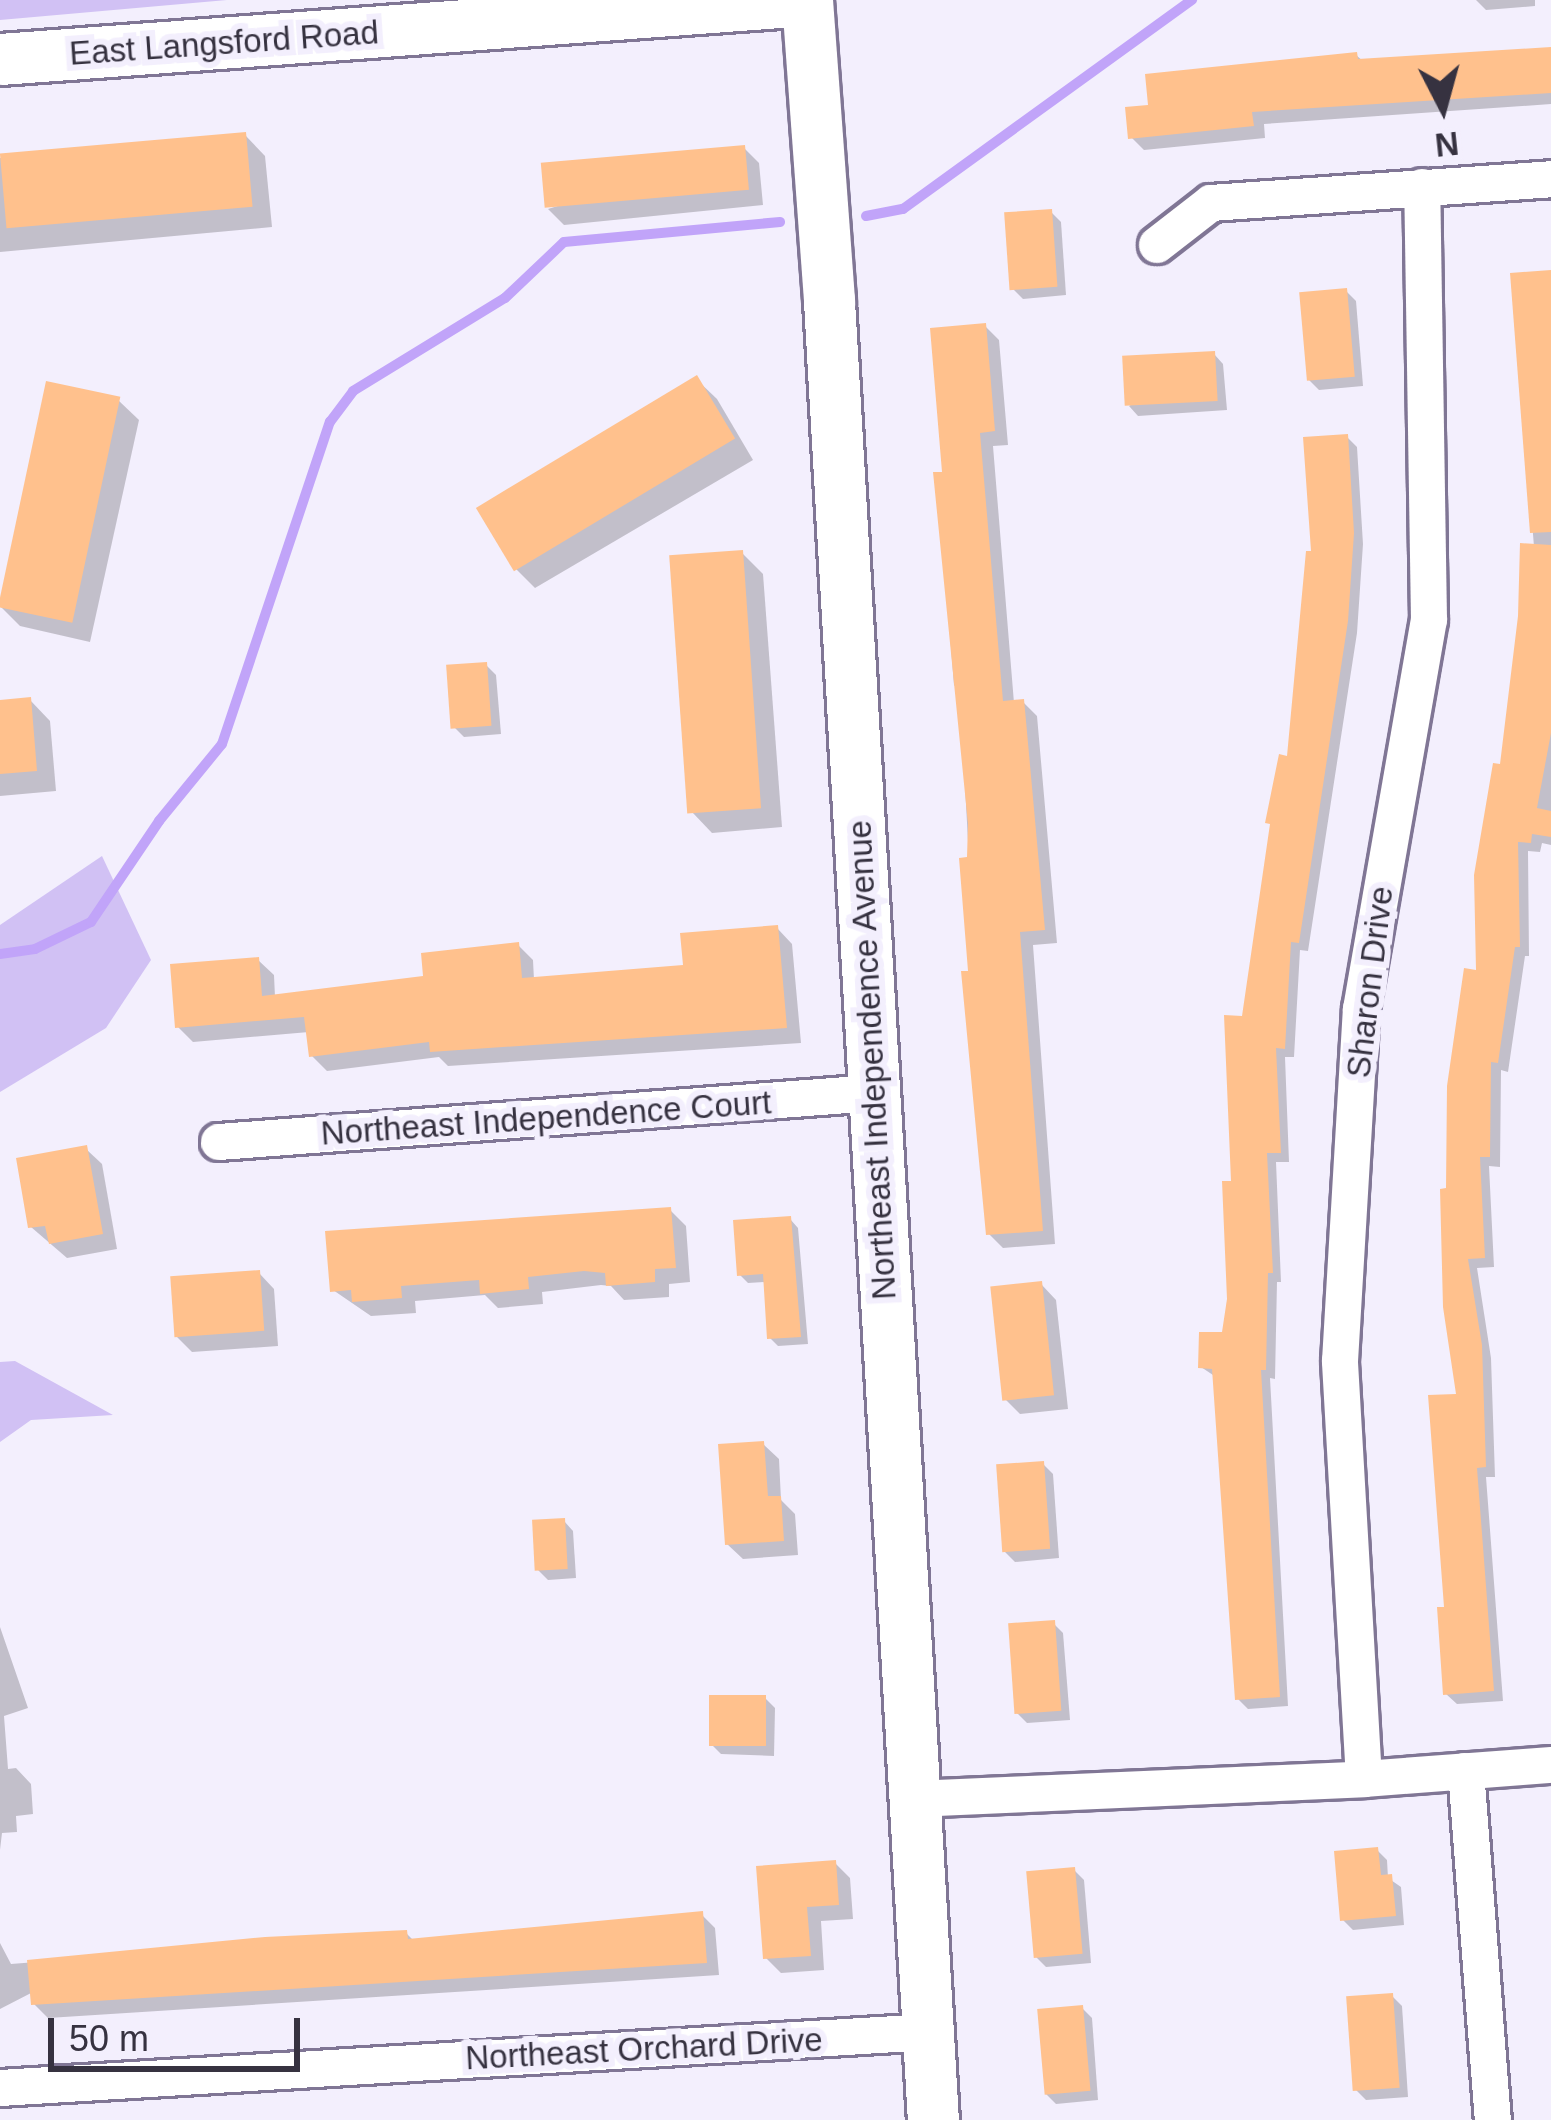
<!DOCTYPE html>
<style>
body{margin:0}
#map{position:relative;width:1551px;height:2120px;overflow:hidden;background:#f3effd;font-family:Arial,sans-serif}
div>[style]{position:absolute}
.green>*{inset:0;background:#d1c1f4}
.shadow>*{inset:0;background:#0003}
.stream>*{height:10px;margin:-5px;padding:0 5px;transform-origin:5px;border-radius:5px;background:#c1a4f9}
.building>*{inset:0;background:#ffc18d;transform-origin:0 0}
.roads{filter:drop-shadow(3px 0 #807695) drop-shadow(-3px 0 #807695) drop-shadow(0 3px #807695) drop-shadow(0 -3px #807695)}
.street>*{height:36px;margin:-18px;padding:0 18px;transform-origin:18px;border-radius:18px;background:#fff}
.secondary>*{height:51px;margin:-25.5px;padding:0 25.5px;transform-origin:25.5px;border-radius:25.5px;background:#fff}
span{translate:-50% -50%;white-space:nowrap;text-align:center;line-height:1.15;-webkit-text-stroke:12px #f3effd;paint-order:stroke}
.street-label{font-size:33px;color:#363240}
.north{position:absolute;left:1383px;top:48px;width:120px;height:120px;-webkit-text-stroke:9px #f3effd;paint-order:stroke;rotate:174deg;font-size:33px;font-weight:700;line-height:48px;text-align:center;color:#363240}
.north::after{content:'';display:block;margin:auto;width:42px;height:54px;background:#363240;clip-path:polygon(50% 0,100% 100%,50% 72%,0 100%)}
.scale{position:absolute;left:48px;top:2018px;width:252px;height:54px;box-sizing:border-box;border:6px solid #363240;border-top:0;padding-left:15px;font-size:36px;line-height:42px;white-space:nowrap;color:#363240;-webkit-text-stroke:9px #f3effd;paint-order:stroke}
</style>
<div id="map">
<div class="green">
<div style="clip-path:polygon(0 0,227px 0,0 20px)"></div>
<div style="clip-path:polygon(102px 856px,151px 960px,106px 1028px,0 1092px,0 925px)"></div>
<div style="clip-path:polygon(15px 1361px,113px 1415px,31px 1420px,0 1442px,0 1362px)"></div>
</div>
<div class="shadow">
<div style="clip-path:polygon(1476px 0,1535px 0,1535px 6px,1486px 10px)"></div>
<div style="clip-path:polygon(1551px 49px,1551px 104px,1264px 124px,1265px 138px,1144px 150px,1131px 137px,1356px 55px,1364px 62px)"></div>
<div style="clip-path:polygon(245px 135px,265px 156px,272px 227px,0 252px,0 158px)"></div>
<div style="clip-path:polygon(744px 148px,759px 163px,763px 205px,564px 225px,548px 209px)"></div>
<div style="clip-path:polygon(1051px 212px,1061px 222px,1066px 295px,1023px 299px,1013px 289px)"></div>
<div style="clip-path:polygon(1551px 273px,1551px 845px,1542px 843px,1540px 852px,1528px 851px,1529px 956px,1525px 956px,1508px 1072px,1501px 1070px,1500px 1167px,1489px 1166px,1494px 1267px,1477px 1268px,1491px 1358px,1495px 1477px,1486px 1477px,1503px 1701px,1457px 1704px,1446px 1694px,1460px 1397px,1449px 1191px,1534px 547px,1513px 276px)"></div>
<div style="clip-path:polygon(1346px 291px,1356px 301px,1363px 386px,1319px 390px,1309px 380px)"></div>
<div style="clip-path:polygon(985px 326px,999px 340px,1008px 445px,993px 446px,1014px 703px,1023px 702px,1037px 716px,1057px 943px,1033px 945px,1055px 1244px,1003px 1248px,989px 1234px,960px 692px,954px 685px,937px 475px,945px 474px)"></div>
<div style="clip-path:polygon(1214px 354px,1223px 364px,1227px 410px,1138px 416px,1129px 406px)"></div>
<div style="clip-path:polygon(696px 379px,717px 399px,753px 460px,535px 588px,514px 567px)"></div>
<div style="clip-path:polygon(48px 385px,118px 400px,139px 420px,90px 642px,20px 626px,0 606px)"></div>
<div style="clip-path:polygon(1347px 437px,1357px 447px,1363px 544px,1357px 633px,1308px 951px,1300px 950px,1294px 1057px,1285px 1057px,1289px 1162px,1276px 1162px,1281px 1282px,1277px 1282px,1275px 1379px,1270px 1378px,1288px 1706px,1248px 1709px,1238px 1699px,1216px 1377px,1201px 1367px,1225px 1335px,1244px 1019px,1289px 759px,1314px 554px)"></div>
<div style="clip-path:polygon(742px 553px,763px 574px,782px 827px,712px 833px,692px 812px)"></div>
<div style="clip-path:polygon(486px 665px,496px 675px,501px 734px,464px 737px,454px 727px)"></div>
<div style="clip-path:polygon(30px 700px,50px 721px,56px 791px,0 796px,0 703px)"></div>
<div style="clip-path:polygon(777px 928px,792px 944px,801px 1043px,448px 1066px,439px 1057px,327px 1071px,312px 1056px,309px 1032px,193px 1042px,178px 1027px,258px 960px,274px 975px,275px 997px,427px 978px,518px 945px,533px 960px,534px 980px,687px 968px)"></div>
<div style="clip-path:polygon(86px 1149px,102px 1164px,117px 1249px,67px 1258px,31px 1227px)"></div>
<div style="clip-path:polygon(670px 1210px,686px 1226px,690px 1282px,669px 1284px,669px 1297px,624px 1300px,611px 1286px,601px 1285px,542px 1292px,543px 1304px,498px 1308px,485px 1295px,415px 1301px,416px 1313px,371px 1316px,333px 1290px)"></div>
<div style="clip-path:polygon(790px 1219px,798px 1228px,808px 1344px,778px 1346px,770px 1338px,766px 1282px,748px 1283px,740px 1275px)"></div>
<div style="clip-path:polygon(259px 1273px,274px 1289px,278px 1346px,192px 1352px,177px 1337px)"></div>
<div style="clip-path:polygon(1041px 1284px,1056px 1300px,1068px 1409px,1020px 1414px,1005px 1399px)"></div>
<div style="clip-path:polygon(763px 1444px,779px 1459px,781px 1500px,795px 1514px,798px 1555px,743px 1559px,727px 1544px)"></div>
<div style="clip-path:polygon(1043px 1464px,1053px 1474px,1059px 1558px,1015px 1562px,1005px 1552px)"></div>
<div style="clip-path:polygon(564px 1521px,573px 1531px,576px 1578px,548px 1580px,538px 1570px)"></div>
<div style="clip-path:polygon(1053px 1623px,1063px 1633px,1070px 1720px,1027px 1723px,1017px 1713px)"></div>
<div style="clip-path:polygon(0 1627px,28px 1708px,4px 1716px,8px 1769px,16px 1768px,31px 1784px,33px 1814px,16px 1816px,17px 1832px,2px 1833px,0 1850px)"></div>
<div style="clip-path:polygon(765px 1698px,775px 1708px,774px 1756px,721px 1754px,711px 1744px)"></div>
<div style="clip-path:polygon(1377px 1850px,1387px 1860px,1388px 1878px,1401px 1887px,1404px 1925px,1353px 1930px,1343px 1920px)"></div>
<div style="clip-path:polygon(835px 1863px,850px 1878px,853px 1919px,821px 1921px,824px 1970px,781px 1973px,766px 1958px)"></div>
<div style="clip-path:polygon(1074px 1870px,1084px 1880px,1091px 1963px,1046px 1967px,1036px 1957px)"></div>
<div style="clip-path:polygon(701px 1914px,715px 1928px,719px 1975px,48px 2018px,34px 2004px,33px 1992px,0 2009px,0 1943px,11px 1964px,406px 1933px,414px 1941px)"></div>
<div style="clip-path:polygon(1392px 1996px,1402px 2006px,1408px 2097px,1366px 2100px,1356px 2090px)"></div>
<div style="clip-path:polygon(1082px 2008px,1092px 2018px,1098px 2100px,1056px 2104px,1046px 2094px)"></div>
</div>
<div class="stream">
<div style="left:866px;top:216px;width:38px;rotate:-11deg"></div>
<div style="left:903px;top:209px;width:357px;rotate:-35.9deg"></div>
<div style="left:0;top:954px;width:35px;rotate:-8deg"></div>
<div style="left:35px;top:949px;width:62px;rotate:-25.7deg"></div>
<div style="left:91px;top:922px;width:122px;rotate:-56deg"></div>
<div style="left:159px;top:821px;width:99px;rotate:-50.7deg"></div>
<div style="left:222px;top:744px;width:340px;rotate:-71.5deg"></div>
<div style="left:330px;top:422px;width:39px;rotate:-53deg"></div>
<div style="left:353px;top:391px;width:178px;rotate:-31.5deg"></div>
<div style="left:505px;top:298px;width:81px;rotate:-43.5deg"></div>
<div style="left:564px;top:242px;width:217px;rotate:-5.3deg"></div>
</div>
<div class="building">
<div style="clip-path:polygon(1551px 47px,1551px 93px,1252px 112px,1254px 126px,1128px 139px,1125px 107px,1148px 105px,1145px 74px,1357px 52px,1358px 59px)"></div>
<div style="left:246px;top:132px;width:75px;height:247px;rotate:85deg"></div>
<div style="left:745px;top:145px;width:45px;height:205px;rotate:85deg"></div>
<div style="left:1052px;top:209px;width:78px;height:48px;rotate:86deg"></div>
<div style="clip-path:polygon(1551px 270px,1551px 532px,1530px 533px,1510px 273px)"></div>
<div style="left:1347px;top:288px;width:89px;height:48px;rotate:85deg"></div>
<div style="clip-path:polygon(986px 323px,995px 431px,980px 433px,1003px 701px,1024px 699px,1045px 930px,1020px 932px,1043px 1231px,986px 1235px,961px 971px,968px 971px,959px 858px,967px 857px,968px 824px,933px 472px,942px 472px,930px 328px)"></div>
<div style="left:1215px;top:351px;width:50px;height:93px;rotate:87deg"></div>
<div style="left:697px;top:375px;width:74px;height:258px;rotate:59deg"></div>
<div style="left:46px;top:381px;width:76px;height:231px;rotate:12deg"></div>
<div style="clip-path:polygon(1348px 434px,1354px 533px,1348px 621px,1299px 943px,1291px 942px,1285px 1049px,1276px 1048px,1281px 1153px,1267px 1153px,1273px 1273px,1268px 1273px,1266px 1370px,1261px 1370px,1280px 1697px,1235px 1700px,1212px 1369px,1198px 1368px,1199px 1332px,1222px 1332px,1227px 1299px,1222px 1181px,1231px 1181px,1224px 1015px,1242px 1016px,1270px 824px,1265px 823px,1279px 754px,1287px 756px,1306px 551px,1311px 551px,1303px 437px)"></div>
<div style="clip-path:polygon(1520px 543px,1551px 545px,1551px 733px,1537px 808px,1551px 811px,1551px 837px,1532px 834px,1531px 843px,1518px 842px,1520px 947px,1515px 947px,1498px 1063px,1491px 1062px,1490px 1157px,1480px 1157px,1485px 1258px,1468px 1259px,1482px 1345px,1486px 1467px,1477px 1468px,1494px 1691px,1443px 1695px,1437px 1607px,1444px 1607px,1428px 1395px,1456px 1394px,1443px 1307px,1440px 1189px,1446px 1188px,1447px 1086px,1464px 968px,1476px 970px,1474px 875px,1493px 763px,1500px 764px,1518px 616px)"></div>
<div style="left:743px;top:550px;width:259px;height:74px;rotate:86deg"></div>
<div style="left:487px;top:662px;width:64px;height:41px;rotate:86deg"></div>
<div style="clip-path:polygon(31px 697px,37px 771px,0 774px,0 700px)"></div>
<div style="clip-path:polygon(778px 925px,787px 1028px,430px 1052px,429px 1042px,309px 1057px,304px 1017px,175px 1028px,170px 964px,259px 957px,262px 996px,423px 976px,421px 953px,519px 942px,522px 978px,683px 965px,680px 933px)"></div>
<div style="clip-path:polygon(87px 1145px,103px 1234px,49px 1244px,45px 1226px,28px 1228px,16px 1158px)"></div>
<div style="clip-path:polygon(671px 1207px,676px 1268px,655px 1269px,655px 1282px,606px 1286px,605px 1273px,584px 1271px,528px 1277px,529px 1289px,480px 1294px,479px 1280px,401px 1286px,402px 1298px,352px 1302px,351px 1290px,330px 1292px,325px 1231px)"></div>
<div style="clip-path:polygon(791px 1216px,801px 1337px,767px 1339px,763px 1274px,737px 1276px,733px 1220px)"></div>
<div style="left:260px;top:1270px;width:61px;height:90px;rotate:86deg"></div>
<div style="left:1042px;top:1281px;width:115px;height:52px;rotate:84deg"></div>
<div style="clip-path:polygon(764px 1441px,768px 1496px,781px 1496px,784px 1541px,725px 1545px,718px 1444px)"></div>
<div style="left:1044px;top:1461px;width:88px;height:48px;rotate:86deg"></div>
<div style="left:565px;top:1518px;width:51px;height:33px;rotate:87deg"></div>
<div style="left:1055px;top:1620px;width:91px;height:47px;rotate:86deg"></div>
<div style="left:709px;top:1695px;width:57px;height:51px"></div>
<div style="clip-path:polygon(1378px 1847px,1381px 1875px,1392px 1874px,1396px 1916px,1340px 1921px,1334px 1851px)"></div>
<div style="clip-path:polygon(836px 1860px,839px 1905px,807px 1907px,811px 1956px,763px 1959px,756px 1866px)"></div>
<div style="left:1075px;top:1867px;width:87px;height:49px;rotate:85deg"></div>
<div style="clip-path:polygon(703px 1911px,707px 1963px,31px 2005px,27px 1960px,265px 1937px,407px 1930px,408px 1939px)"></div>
<div style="left:1393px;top:1993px;width:95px;height:47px;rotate:86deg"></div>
<div style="left:1083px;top:2005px;width:86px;height:46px;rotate:85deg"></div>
</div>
<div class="roads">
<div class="street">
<div style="left:1157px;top:245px;width:68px;rotate:-37.9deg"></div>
<div style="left:1211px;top:203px;width:341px;rotate:-4deg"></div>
<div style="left:219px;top:1142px;width:656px;rotate:-4.28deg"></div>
<div style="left:1466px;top:1771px;width:350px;rotate:85.6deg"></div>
<div style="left:1364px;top:1779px;width:419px;rotate:-93.3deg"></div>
<div style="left:1340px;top:1361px;width:353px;rotate:-86.6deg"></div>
<div style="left:1361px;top:1009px;width:395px;rotate:-80.1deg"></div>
<div style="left:1429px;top:620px;width:433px;rotate:-90.9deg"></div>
<div style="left:914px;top:1799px;width:450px;rotate:-2.5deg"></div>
<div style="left:1364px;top:1779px;width:188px;rotate:-4.3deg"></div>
<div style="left:0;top:2088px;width:930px;rotate:-3.45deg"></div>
</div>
<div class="secondary">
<div style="left:807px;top:0;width:302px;rotate:85.8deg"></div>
<div style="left:829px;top:301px;width:1822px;rotate:86.73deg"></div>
<div style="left:0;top:59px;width:809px;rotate:-4.18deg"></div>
</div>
</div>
<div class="street-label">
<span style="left:224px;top:43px;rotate:-4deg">East Langsford Road</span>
<span style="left:1370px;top:982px;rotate:-83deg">Sharon Drive</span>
<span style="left:872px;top:1060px;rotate:-93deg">Northeast Independence Avenue</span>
<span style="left:546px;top:1118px;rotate:-4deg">Northeast Independence Court</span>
<span style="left:644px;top:2049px;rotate:-3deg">Northeast Orchard Drive</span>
</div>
<div class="north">N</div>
<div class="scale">50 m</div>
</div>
